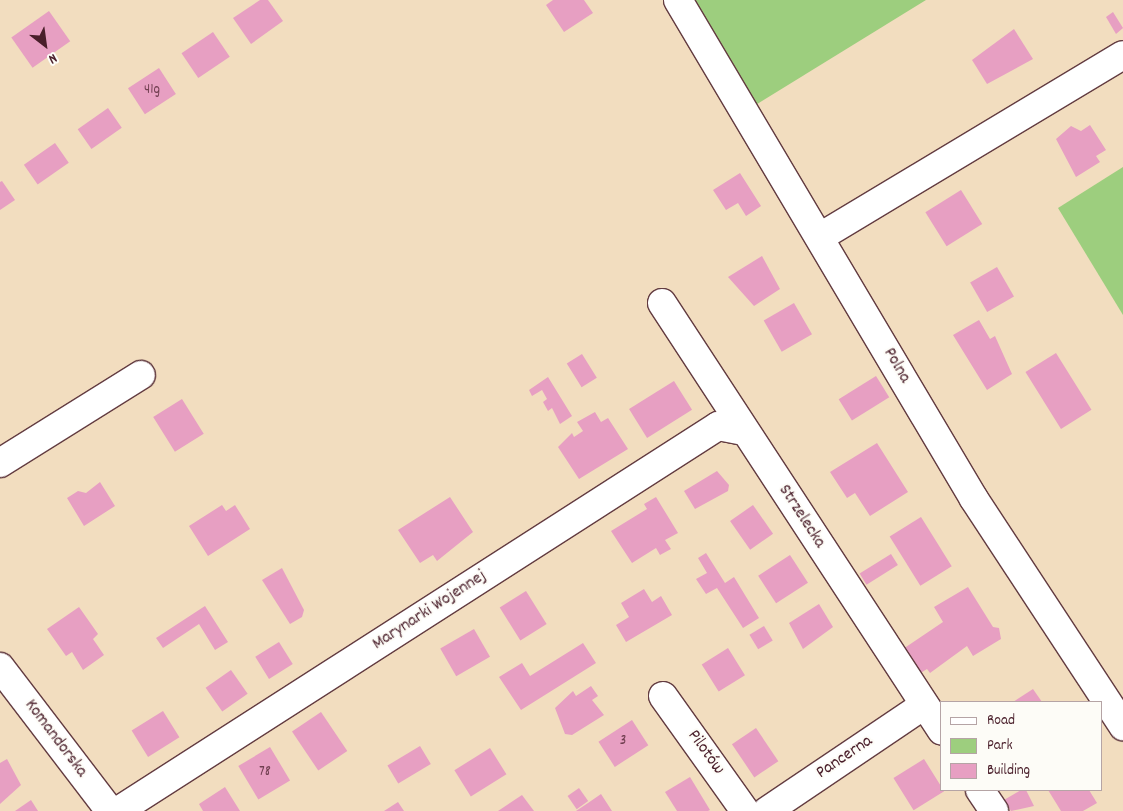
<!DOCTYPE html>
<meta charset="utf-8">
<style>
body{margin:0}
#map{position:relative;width:1123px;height:811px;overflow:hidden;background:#f2ddbf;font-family:Dekko,sans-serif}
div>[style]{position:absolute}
.green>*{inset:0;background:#9dce7e}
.building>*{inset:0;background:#e79fc2;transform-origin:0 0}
.roads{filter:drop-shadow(1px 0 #633c41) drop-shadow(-1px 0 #633c41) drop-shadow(0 1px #633c41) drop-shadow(0 -1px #633c41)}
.minor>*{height:28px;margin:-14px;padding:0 14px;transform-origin:14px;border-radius:14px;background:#fff}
span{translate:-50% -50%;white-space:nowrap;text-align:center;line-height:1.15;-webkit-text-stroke:4px #fdfcf7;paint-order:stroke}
.number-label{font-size:15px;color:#713f51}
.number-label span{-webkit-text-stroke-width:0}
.street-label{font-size:18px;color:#4a1f2b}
.legend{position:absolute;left:940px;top:701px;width:162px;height:90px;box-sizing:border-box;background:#fdfcf7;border:1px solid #b5a4a5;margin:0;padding:6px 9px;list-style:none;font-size:15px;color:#4a1f2b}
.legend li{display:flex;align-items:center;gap:10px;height:25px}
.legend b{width:25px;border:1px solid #b5a4a5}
.north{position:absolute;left:20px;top:20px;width:50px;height:50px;-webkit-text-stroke:4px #fdfcf7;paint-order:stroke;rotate:150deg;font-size:14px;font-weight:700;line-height:20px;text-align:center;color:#4a1f2b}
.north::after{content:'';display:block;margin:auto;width:18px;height:22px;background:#4a1f2b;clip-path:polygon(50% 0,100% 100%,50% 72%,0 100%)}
</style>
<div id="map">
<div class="green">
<div style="clip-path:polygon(690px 0,926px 0,754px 106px)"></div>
<div style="clip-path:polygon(1123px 167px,1123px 315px,1058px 208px)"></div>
</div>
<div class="building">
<div style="clip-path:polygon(260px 0,268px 0,283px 21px,251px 44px,233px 18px)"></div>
<div style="clip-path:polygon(553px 0,584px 0,593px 13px,564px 32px,546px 5px)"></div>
<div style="left:49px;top:11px;width:37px;height:46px;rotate:55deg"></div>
<div style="clip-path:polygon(1113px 12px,1123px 28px,1116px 34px,1106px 17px)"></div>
<div style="clip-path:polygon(1014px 29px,1033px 59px,987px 84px,972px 60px)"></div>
<div style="left:213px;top:32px;width:30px;height:38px;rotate:56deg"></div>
<div style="left:159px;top:68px;width:31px;height:37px;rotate:57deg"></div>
<div style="left:108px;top:108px;width:24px;height:37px;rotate:55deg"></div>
<div style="clip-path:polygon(1090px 125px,1106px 150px,1096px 156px,1100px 162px,1076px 177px,1056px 139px,1071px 126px,1081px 131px)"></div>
<div style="left:55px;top:143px;width:24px;height:38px;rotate:55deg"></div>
<div style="clip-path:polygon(740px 173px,761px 206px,746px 216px,738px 203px,726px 210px,713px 190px)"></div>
<div style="clip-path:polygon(2px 181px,15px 200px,0 210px,0 182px)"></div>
<div style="left:961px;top:190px;width:40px;height:42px;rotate:58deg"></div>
<div style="clip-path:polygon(762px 256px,780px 289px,754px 306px,728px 277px)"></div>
<div style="left:997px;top:267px;width:34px;height:31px;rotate:60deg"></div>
<div style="left:794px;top:303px;width:36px;height:35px;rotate:60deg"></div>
<div style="clip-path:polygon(979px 320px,990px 339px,995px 336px,1012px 374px,987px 390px,953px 335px)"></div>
<div style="left:1056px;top:353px;width:67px;height:36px;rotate:58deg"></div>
<div style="left:582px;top:354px;width:28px;height:18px;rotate:58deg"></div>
<div style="left:876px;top:376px;width:25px;height:44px;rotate:58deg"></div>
<div style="clip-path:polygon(548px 377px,572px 416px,560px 424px,552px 408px,548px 411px,543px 402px,547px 399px,542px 390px,532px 396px,529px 390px)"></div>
<div style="left:674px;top:381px;width:34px;height:53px;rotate:58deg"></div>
<div style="left:182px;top:399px;width:41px;height:34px;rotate:58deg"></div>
<div style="clip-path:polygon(595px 412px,601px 422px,608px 418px,628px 449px,579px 479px,558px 447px,572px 433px,574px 437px,583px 431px,577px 422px)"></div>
<div style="clip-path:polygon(877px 443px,908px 492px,870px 516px,855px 493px,847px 498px,830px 472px)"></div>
<div style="clip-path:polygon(717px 471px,729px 485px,728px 491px,695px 509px,684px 491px)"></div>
<div style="clip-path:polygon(100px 482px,115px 506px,84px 526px,67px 498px,78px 491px,86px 493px)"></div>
<div style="clip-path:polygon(450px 497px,473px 532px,437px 561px,433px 555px,420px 563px,398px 530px)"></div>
<div style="clip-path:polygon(656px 497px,678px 533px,665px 540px,671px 549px,660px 555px,656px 548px,632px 563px,611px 531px,647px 509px,644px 504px)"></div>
<div style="clip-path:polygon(222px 505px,226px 511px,235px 505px,250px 529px,208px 556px,189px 526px)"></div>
<div style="left:753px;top:505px;width:35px;height:28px;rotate:55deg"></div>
<div style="left:921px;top:517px;width:58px;height:37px;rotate:58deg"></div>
<div style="clip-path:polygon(706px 553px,725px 583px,734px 577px,759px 618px,743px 628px,717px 588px,706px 594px,696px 579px,707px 573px,698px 558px)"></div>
<div style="left:891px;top:554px;width:13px;height:37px;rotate:58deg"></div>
<div style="left:790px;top:555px;width:33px;height:38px;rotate:57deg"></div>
<div style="clip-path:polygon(282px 568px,304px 610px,302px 617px,290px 624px,262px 580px)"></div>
<div style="clip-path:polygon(968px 587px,993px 627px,999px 628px,1001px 639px,973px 656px,967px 646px,930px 673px,927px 669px,919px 674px,903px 649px,943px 622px,934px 607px)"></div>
<div style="clip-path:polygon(644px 589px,652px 602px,661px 596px,672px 615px,626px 642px,616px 625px,629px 617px,621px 603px)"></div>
<div style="left:526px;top:591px;width:39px;height:31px;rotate:58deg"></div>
<div style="clip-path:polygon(819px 604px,833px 627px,803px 649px,789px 623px)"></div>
<div style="clip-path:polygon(205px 606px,228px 642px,215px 650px,199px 624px,163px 648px,156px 638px)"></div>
<div style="clip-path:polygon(79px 607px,98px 634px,93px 639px,104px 655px,83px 670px,72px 652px,66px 656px,47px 629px)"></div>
<div style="left:764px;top:626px;width:17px;height:17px;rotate:59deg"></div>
<div style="left:474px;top:629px;width:32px;height:39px;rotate:60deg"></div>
<div style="left:279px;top:642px;width:26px;height:28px;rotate:58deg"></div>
<div style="clip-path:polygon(583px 643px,596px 663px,521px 710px,499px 677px,522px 663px,530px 676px)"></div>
<div style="left:728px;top:648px;width:32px;height:31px;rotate:58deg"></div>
<div style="left:231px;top:670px;width:29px;height:31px;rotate:55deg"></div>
<div style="clip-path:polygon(591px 686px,598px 696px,592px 700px,604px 715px,572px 735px,565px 734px,555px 708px,573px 691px,576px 696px)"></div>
<div style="clip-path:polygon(1033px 689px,1042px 702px,1013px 702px)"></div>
<div style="left:163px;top:711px;width:31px;height:37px;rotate:58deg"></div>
<div style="left:321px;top:712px;width:47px;height:35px;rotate:56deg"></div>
<div style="left:632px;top:720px;width:30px;height:40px;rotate:57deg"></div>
<div style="left:756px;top:728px;width:40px;height:29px;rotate:56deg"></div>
<div style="left:420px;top:746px;width:21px;height:38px;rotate:59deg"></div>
<div style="left:270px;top:747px;width:39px;height:37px;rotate:59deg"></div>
<div style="left:490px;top:748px;width:31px;height:42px;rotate:58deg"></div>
<div style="clip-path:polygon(7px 759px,21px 785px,0 804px,0 763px)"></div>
<div style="left:924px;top:759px;width:38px;height:36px;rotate:58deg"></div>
<div style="clip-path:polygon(690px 777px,710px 810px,708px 811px,677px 811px,665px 792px)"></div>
<div style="clip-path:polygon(225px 787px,240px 811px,203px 811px,199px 804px)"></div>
<div style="left:579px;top:788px;width:16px;height:14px;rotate:55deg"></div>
<div style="clip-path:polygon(1021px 790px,1026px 790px,1034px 806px,1011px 811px,1004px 800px)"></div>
<div style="clip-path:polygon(1048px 790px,1089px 790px,1097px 803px,1083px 811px,1061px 811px)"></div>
<div style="clip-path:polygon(601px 794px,612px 811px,576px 811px,588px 803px)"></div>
<div style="clip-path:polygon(522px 795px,534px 811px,498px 811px)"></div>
<div style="clip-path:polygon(31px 800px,38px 811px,15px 811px)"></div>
<div style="clip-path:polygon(398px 802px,404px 811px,384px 811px)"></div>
</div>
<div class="roads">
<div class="minor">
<div style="left:678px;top:0;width:580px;rotate:59.32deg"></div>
<div style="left:974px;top:499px;width:272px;rotate:56.7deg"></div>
<div style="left:820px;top:237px;width:353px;rotate:-31deg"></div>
<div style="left:662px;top:303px;width:511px;rotate:56.81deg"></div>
<div style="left:0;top:463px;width:166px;rotate:-32deg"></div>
<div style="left:0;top:667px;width:181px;rotate:52.6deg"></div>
<div style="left:663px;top:696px;width:141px;rotate:54.5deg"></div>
<div style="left:980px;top:790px;width:25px;rotate:56deg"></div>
<div style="left:118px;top:811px;width:713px;rotate:-32.69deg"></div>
<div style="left:718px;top:426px;width:26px;rotate:11deg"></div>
<div style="left:767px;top:811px;width:189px;rotate:-34deg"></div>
</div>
</div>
<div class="number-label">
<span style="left:152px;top:91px">41g</span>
<span style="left:623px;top:742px">3</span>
<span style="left:265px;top:773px">78</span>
</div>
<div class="street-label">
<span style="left:896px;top:366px;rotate:60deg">Polna</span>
<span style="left:801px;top:517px;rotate:57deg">Strzelecka</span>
<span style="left:430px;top:611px;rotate:-33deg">Marynarki Wojennej</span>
<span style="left:55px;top:739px;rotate:53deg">Komandorska</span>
<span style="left:705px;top:753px;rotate:54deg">Pilotów</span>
<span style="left:845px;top:758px;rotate:-34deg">Pancerna</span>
</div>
<ul class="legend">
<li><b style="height:6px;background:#fff"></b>Road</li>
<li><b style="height:14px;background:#9dce7e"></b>Park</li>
<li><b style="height:14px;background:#e79fc2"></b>Building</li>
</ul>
<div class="north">N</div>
</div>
